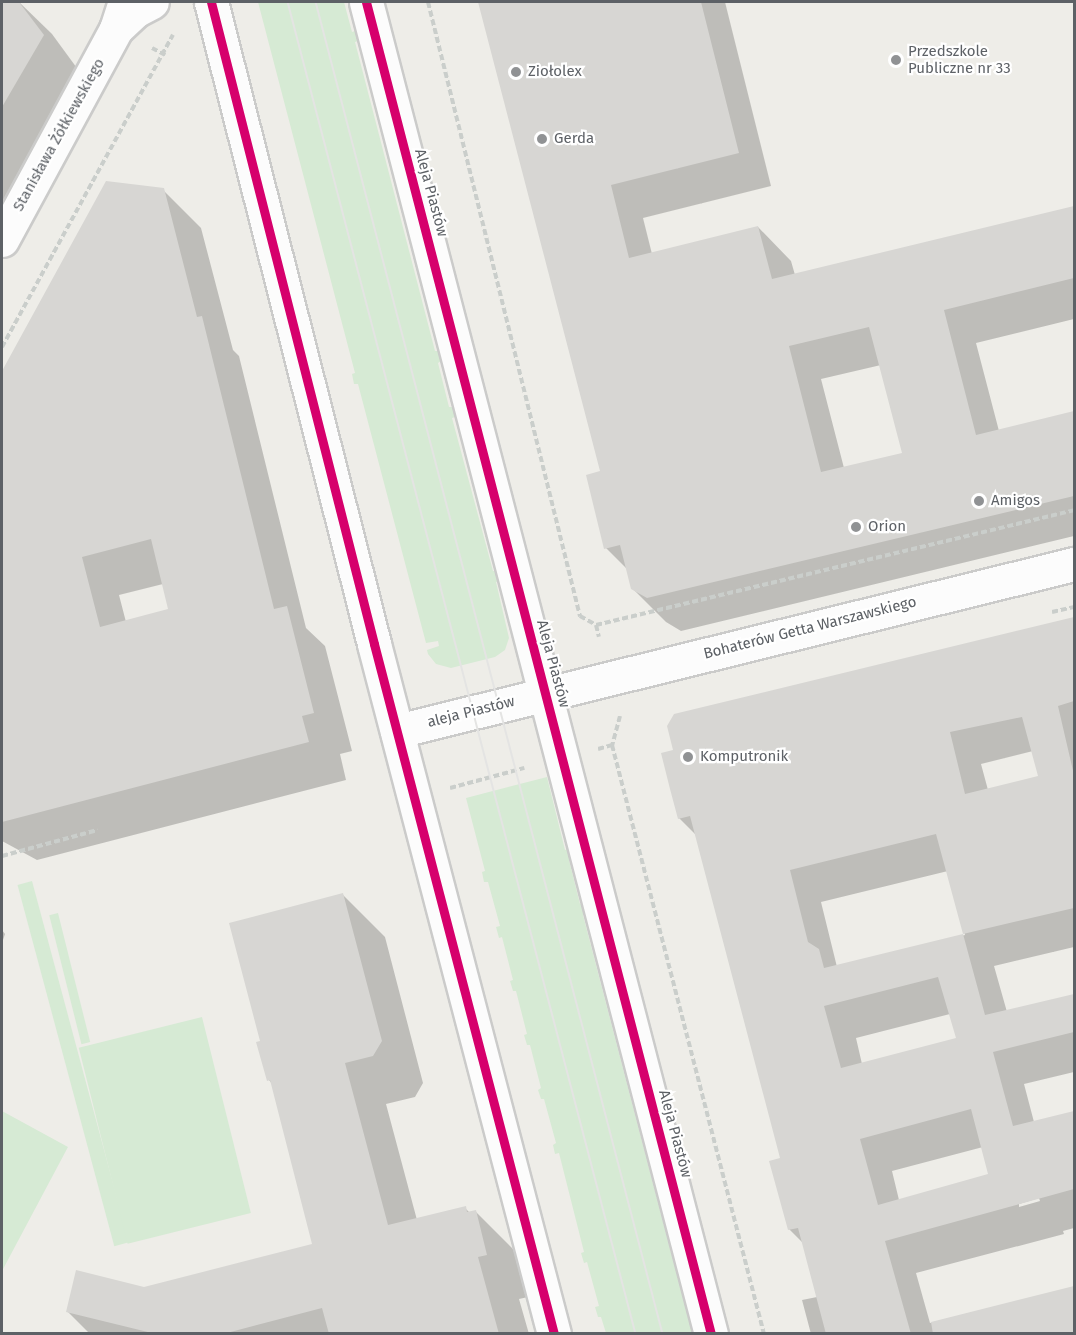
<!DOCTYPE html>
<meta charset="utf-8">
<style>
body{margin:0}
#map{position:relative;width:1076px;height:1335px;overflow:hidden;background:#eeede8;font-family:"Fira Sans",sans-serif}
div>[style]{position:absolute}
.green>*{inset:0;background:#d6ead4;transform-origin:0 0}
.shadow>*{inset:0;background:#0003}
.building>*{inset:0;background:#d7d6d3}
.path>*{height:4px;margin-top:-2px;transform-origin:0;background:repeating-linear-gradient(90deg,#cacecb 0 6px,transparent 0 9px)}
.roads{filter:drop-shadow(2px 0 #cbcbca) drop-shadow(-2px 0 #cbcbca) drop-shadow(0 2px #cbcbca) drop-shadow(0 -2px #cbcbca)}
.minor>*{height:33px;margin:-16.5px;padding:0 16.5px;transform-origin:16.5px;border-radius:16.5px;background:#fcfcfc}
.tertiary>*{height:33px;margin:-16.5px;padding:0 16.5px;transform-origin:16.5px;border-radius:16.5px;background:#fcfcfc}
.tram>*{height:1.5px;margin:-0.75px;padding:0 0.75px;transform-origin:0.75px;border-radius:0.75px;background:#e4e4e3}
.cycleway>*{height:9px;margin:-4.5px;padding:0 4.5px;transform-origin:4.5px;border-radius:4.5px;background:#d6006c}
.dots>*{width:16px;height:16px;translate:-50% -50%;box-sizing:border-box;border:3px solid #fff;border-radius:50%}
span{translate:-50% -50%;white-space:nowrap;text-align:center;line-height:1.15;-webkit-text-stroke:4.5px #fff;paint-order:stroke}
.poi-label{font-size:15px;color:#5d6166}
.left{translate:0 -50%;text-align:left}
.street-label{font-size:15px;color:#5d6166}
.frame{position:absolute;inset:0;border:3px solid #5d6166;pointer-events:none}
</style>
<div id="map">
<div class="green">
<div style="clip-path:polygon(258px 2px,344px 2px,352px 32px,355px 31px,358px 41px,355px 42px,435px 351px,438px 351px,441px 361px,438px 363px,449px 407px,453px 407px,455px 417px,452px 418px,493px 571px,496px 571px,499px 581px,496px 582px,509px 638px,505px 650px,495px 657px,451px 668px,436px 664px,428px 654px,427px 650px,439px 646px,438px 641px,426px 643px,358px 384px,354px 384px,352px 374px,355px 373px)"></div>
<div style="clip-path:polygon(547px 777px,565px 850px,569px 849px,572px 859px,569px 860px,580px 904px,584px 904px,586px 914px,583px 915px,692px 1333px,606px 1333px,601px 1317px,598px 1317px,595px 1307px,599px 1306px,587px 1262px,584px 1263px,581px 1253px,584px 1252px,559px 1153px,555px 1154px,553px 1145px,556px 1143px,544px 1099px,541px 1099px,538px 1090px,541px 1088px,530px 1045px,527px 1045px,524px 1035px,527px 1034px,516px 991px,513px 991px,510px 981px,513px 980px,502px 937px,499px 938px,496px 927px,500px 926px,488px 882px,484px 882px,482px 872px,485px 871px,466px 798px)"></div>
<div style="left:32px;top:881px;width:374px;height:15px;rotate:75deg"></div>
<div style="left:58px;top:913px;width:133px;height:9px;rotate:76deg"></div>
<div style="left:202px;top:1017px;width:202px;height:127px;rotate:76deg"></div>
<div style="clip-path:polygon(2px 1111px,68px 1147px,2px 1271px)"></div>
</div>
<div class="shadow">
<div style="clip-path:polygon(2px 2px,19px 2px,52px 34px,82px 75px,2px 209px)"></div>
<div style="clip-path:polygon(evenodd,479px 2px,725px 2px,771px 186px,643px 218px,652px 254px,758px 227px,791px 261px,795px 275px,1074px 208px,1074px 319px,976px 343px,999px 431px,1074px 413px,1074px 536px,681px 631px,666px 622px,632px 588px,628px 570px,606px 548px,601px 472px,479px 2px,881px 365px,904px 454px,844px 468px,821px 379px,881px 365px)"></div>
<div style="clip-path:polygon(evenodd,107px 183px,163px 190px,201px 228px,233px 350px,239px 356px,306px 628px,325px 646px,352px 751px,340px 754px,346px 780px,37px 860px,2px 841px,2px 373px,107px 183px,163px 584px,170px 610px,126px 622px,119px 595px,163px 584px)"></div>
<div style="clip-path:polygon(evenodd,1074px 619px,1074px 947px,994px 966px,1007px 1012px,1074px 995px,1074px 1072px,1024px 1084px,1034px 1122px,1074px 1113px,1074px 1228px,1063px 1231px,1064px 1234px,916px 1273px,930px 1323px,1074px 1287px,1074px 1334px,811px 1334px,802px 1300px,817px 1297px,803px 1243px,789px 1229px,782px 1159px,696px 835px,679px 818px,675px 715px,1074px 619px,1033px 751px,1040px 777px,988px 790px,981px 764px,1033px 751px,1074px 619px,948px 871px,965px 935px,837px 967px,821px 902px,948px 871px,1074px 619px,950px 1014px,958px 1039px,862px 1064px,856px 1038px,950px 1014px,1074px 619px,983px 1147px,990px 1175px,899px 1200px,892px 1171px,983px 1147px,1074px 619px,1039px 1198px,1040px 1201px,1019px 1207px,1019px 1204px,1039px 1198px)"></div>
<div style="clip-path:polygon(343px 895px,385px 937px,423px 1083px,415px 1097px,386px 1104px,417px 1220px,465px 1208px,470px 1213px,475px 1211px,517px 1253px,528px 1297px,519px 1299px,529px 1334px,90px 1334px,68px 1312px,144px 1288px,314px 1245px,273px 1085px,269px 1080px,262px 1043px)"></div>
<div style="clip-path:polygon(2px 930px,5px 934px,2px 943px)"></div>
</div>
<div class="building">
<div style="clip-path:polygon(2px 2px,19px 2px,44px 35px,2px 107px)"></div>
<div style="clip-path:polygon(evenodd,478px 2px,701px 2px,739px 153px,611px 185px,629px 258px,758px 226px,772px 279px,1074px 206px,1074px 278px,944px 310px,976px 435px,1074px 411px,1074px 496px,647px 598px,631px 589px,620px 545px,604px 549px,586px 475px,600px 471px,478px 2px,869px 327px,902px 453px,821px 472px,789px 346px,869px 327px)"></div>
<div style="clip-path:polygon(evenodd,106px 181px,164px 188px,197px 317px,202px 316px,274px 609px,287px 606px,314px 713px,302px 716px,309px 742px,2px 822px,2px 371px,106px 181px,151px 539px,168px 609px,100px 627px,82px 557px,151px 539px)"></div>
<div style="clip-path:polygon(evenodd,1074px 617px,1074px 701px,1058px 706px,1074px 775px,1074px 908px,963px 934px,985px 1015px,1074px 994px,1074px 1032px,993px 1052px,1013px 1126px,1074px 1111px,1074px 1189px,885px 1241px,911px 1334px,826px 1334px,798px 1228px,788px 1230px,769px 1161px,780px 1158px,690px 816px,678px 819px,670px 789px,661px 753px,673px 750px,667px 726px,674px 714px,1074px 617px,1022px 717px,1038px 776px,965px 794px,950px 732px,1022px 717px,1074px 617px,936px 834px,963px 934px,824px 968px,819px 949px,808px 942px,790px 870px,936px 834px,1074px 617px,938px 977px,956px 1038px,841px 1068px,824px 1006px,938px 977px,1074px 617px,971px 1109px,988px 1174px,878px 1205px,860px 1139px,971px 1109px)"></div>
<div style="clip-path:polygon(343px 893px,382px 1041px,373px 1056px,345px 1063px,388px 1225px,466px 1206px,467px 1212px,476px 1210px,487px 1255px,478px 1257px,499px 1334px,329px 1334px,322px 1308px,223px 1334px,156px 1334px,66px 1312px,76px 1270px,144px 1287px,312px 1244px,270px 1080px,267px 1081px,256px 1042px,260px 1041px,229px 923px)"></div>
<div style="clip-path:polygon(1074px 1286px,1074px 1334px,933px 1334px,931px 1322px)"></div>
</div>
<div class="path">
<div style="left:428px;top:2px;width:633px;rotate:76.1deg"></div>
<div style="left:580px;top:616px;width:18px;rotate:29deg"></div>
<div style="left:596px;top:625px;width:492px;rotate:-13.5deg"></div>
<div style="left:152px;top:48px;width:15px;rotate:28deg"></div>
<div style="left:2px;top:347px;width:356px;rotate:-61.3deg"></div>
<div style="left:1052px;top:612px;width:23px;rotate:-13deg"></div>
<div style="left:596px;top:625px;width:12px;rotate:76deg"></div>
<div style="left:620px;top:716px;width:30px;rotate:105deg"></div>
<div style="left:612px;top:745px;width:608px;rotate:75.53deg"></div>
<div style="left:598px;top:749px;width:15px;rotate:-16deg"></div>
<div style="left:450px;top:788px;width:77px;rotate:-15.1deg"></div>
<div style="left:2px;top:856px;width:99px;rotate:-15.2deg"></div>
</div>
<div class="roads">
<div class="minor">
<div style="left:116px;top:29px;width:26px;rotate:-43deg"></div>
<div style="left:135px;top:11px;width:19px;rotate:-28deg"></div>
<div style="left:2px;top:240px;width:240px;rotate:-61.6deg"></div>
<div style="left:116px;top:29px;width:28px;rotate:-72deg"></div>
<div style="left:397px;top:731px;width:697px;rotate:-13.86deg"></div>
</div>
<div class="tertiary">
<div style="left:211px;top:2px;width:662px;rotate:75.75deg"></div>
<div style="left:374px;top:644px;width:713px;rotate:75.38deg"></div>
<div style="left:366px;top:2px;width:1376px;rotate:75.48deg"></div>
</div>
</div>
<div class="tram">
<div style="left:288px;top:2px;width:1377px;rotate:75.36deg"></div>
<div style="left:316px;top:2px;width:1376px;rotate:75.4deg"></div>
</div>
<div class="cycleway">
<div style="left:211px;top:2px;width:662px;rotate:75.75deg"></div>
<div style="left:374px;top:644px;width:713px;rotate:75.38deg"></div>
<div style="left:366px;top:2px;width:1376px;rotate:75.48deg"></div>
</div>
<div class="dots">
<div style="left:896px;top:60px;background:#909294"></div>
<div style="left:516px;top:72px;background:#909294"></div>
<div style="left:542px;top:139px;background:#909294"></div>
<div style="left:979px;top:501px;background:#909294"></div>
<div style="left:856px;top:527px;background:#909294"></div>
<div style="left:688px;top:757px;background:#909294"></div>
</div>
<div class="poi-label">
<span class="left" style="left:908px;top:60px">Przedszkole<br>Publiczne nr 33</span>
<span class="left" style="left:528px;top:72px">Ziołolex</span>
<span class="left" style="left:554px;top:139px">Gerda</span>
<span class="left" style="left:991px;top:501px">Amigos</span>
<span class="left" style="left:868px;top:527px">Orion</span>
<span class="left" style="left:700px;top:757px">Komputronik</span>
</div>
<div class="street-label">
<span style="left:59px;top:135px;rotate:-61deg">Stanisława Żółkiewskiego</span>
<span style="left:431px;top:193px;rotate:75deg">Aleja Piastów</span>
<span style="left:810px;top:628px;rotate:-14deg">Bohaterów Getta Warszawskiego</span>
<span style="left:553px;top:664px;rotate:75deg">Aleja Piastów</span>
<span style="left:471px;top:712px;rotate:-14deg">aleja Piastów</span>
<span style="left:675px;top:1134px;rotate:75deg">Aleja Piastów</span>
</div>
<div class="frame"></div>
</div>
